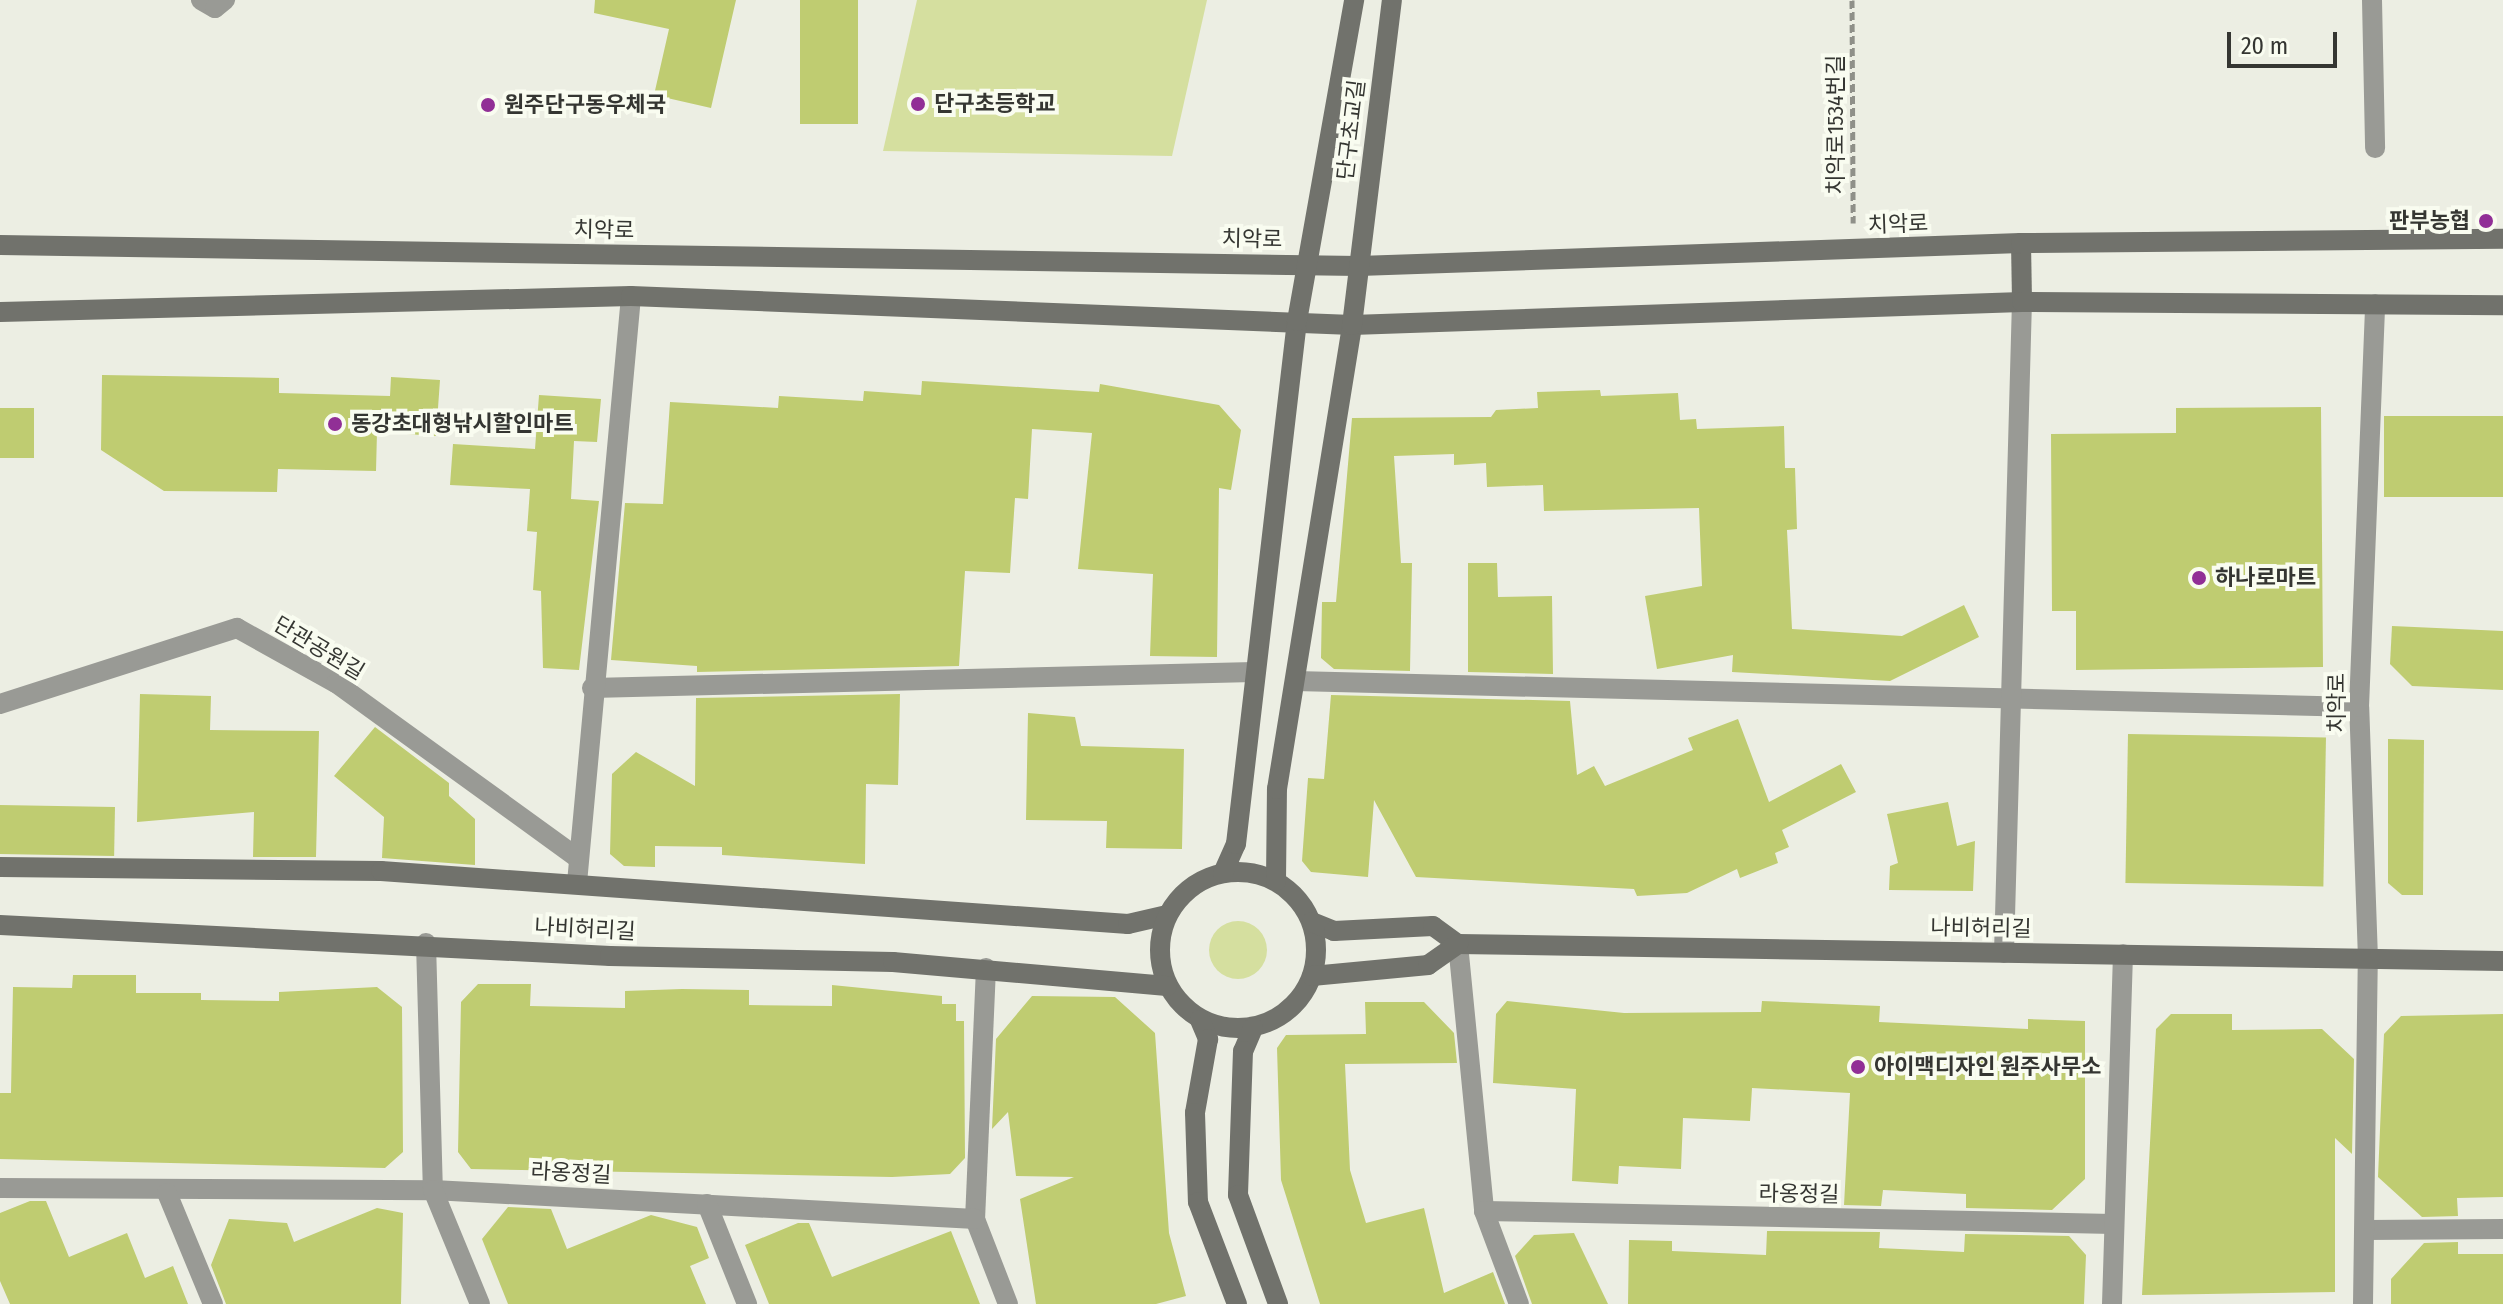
<!DOCTYPE html>
<meta charset="utf-8">
<style>
body{margin:0}
#map{position:relative;width:2503px;height:1304px;overflow:hidden;background:#eceee3;font-family:"Fira Sans Condensed","Noto Sans KR",sans-serif}
div>[style]{position:absolute}
.green>*{inset:0;background:#d5df9f}
.round{border-radius:50%}
.building>*{inset:0;background:#bfcc71;transform-origin:0 0}
.path>*{height:5px;margin-top:-2.5px;transform-origin:0;background:repeating-linear-gradient(90deg,#8f9089 0 8px,transparent 0 12px)}
.lane>*{height:20px;margin:-10px;padding:0 10px;transform-origin:10px;border-radius:10px;background:#999a95}
.street>*{height:20px;margin:-10px;padding:0 10px;transform-origin:10px;border-radius:10px;background:#999a95}
.secondary>*{height:20px;margin:-10px;padding:0 10px;transform-origin:10px;border-radius:10px;background:#71726c}
.secondary>.ring{margin:-10px;padding:0;box-sizing:content-box;background:none;border:20px solid #71726c;border-radius:50%}
.dots>*{width:22px;height:22px;translate:-50% -50%;box-sizing:border-box;border:4px solid #f9fcf0;border-radius:50%}
span{translate:-50% -50%;white-space:nowrap;text-align:center;line-height:1.15;-webkit-text-stroke:8px #f9fcf0;paint-order:stroke}
.poi-label{font-size:22px;color:#353632;font-weight:700}
.left{translate:0 -50%;text-align:left}
.right{translate:-100% -50%;text-align:right}
.street-label{font-size:22px;color:#353632}
.scale{position:absolute;left:2227px;top:32px;width:110px;height:36px;box-sizing:border-box;border:4px solid #353632;border-top:0;padding-left:10px;font-size:24px;line-height:28px;white-space:nowrap;color:#353632;-webkit-text-stroke:6px #f9fcf0;paint-order:stroke}
</style>
<div id="map">
<div class="green">
<div style="clip-path:polygon(917px 0,1207px 0,1172px 156px,883px 151px)"></div>
<div class="round" style="left:1209px;top:921px;width:58px;height:58px"></div>
</div>
<div class="building">
<div style="clip-path:polygon(595px 0,736px 0,711px 108px,654px 95px,669px 29px,594px 13px)"></div>
<div style="left:800px;top:0;width:58px;height:124px"></div>
<div style="clip-path:polygon(102px 375px,279px 378px,279px 393px,390px 396px,391px 377px,440px 380px,436px 436px,377px 432px,376px 471px,278px 469px,277px 492px,164px 491px,101px 450px)"></div>
<div style="clip-path:polygon(922px 381px,1099px 392px,1100px 384px,1219px 405px,1241px 430px,1231px 490px,1219px 488px,1217px 657px,1150px 656px,1153px 574px,1078px 569px,1092px 433px,1032px 429px,1028px 499px,1015px 498px,1010px 573px,965px 571px,959px 666px,697px 672px,697px 666px,611px 660px,625px 503px,663px 504px,670px 402px,778px 408px,779px 396px,863px 401px,864px 391px,921px 395px)"></div>
<div style="clip-path:polygon(1600px 390px,1601px 396px,1678px 393px,1680px 420px,1696px 419px,1697px 429px,1784px 426px,1785px 468px,1795px 468px,1797px 529px,1787px 530px,1792px 629px,1902px 636px,1964px 605px,1979px 637px,1890px 681px,1732px 672px,1733px 655px,1657px 669px,1645px 596px,1702px 586px,1699px 508px,1544px 511px,1543px 485px,1487px 487px,1486px 463px,1454px 465px,1454px 454px,1394px 456px,1401px 563px,1412px 563px,1410px 671px,1334px 669px,1321px 658px,1322px 602px,1336px 602px,1352px 418px,1491px 417px,1496px 410px,1538px 408px,1537px 392px)"></div>
<div style="clip-path:polygon(539px 395px,601px 399px,597px 442px,574px 441px,571px 499px,599px 501px,579px 670px,543px 668px,541px 591px,533px 590px,537px 532px,527px 531px,530px 489px,450px 485px,453px 444px,535px 449px)"></div>
<div style="clip-path:polygon(2321px 407px,2323px 667px,2076px 670px,2076px 611px,2052px 611px,2051px 434px,2176px 433px,2176px 408px)"></div>
<div style="left:0;top:408px;width:34px;height:50px"></div>
<div style="left:2503px;top:416px;width:81px;height:119px;rotate:90deg"></div>
<div style="clip-path:polygon(1468px 563px,1497px 563px,1498px 597px,1552px 596px,1553px 674px,1468px 672px)"></div>
<div style="clip-path:polygon(2392px 626px,2503px 631px,2503px 690px,2412px 686px,2390px 664px)"></div>
<div style="clip-path:polygon(140px 694px,211px 696px,210px 730px,319px 731px,316px 857px,253px 857px,254px 812px,137px 822px)"></div>
<div style="clip-path:polygon(900px 694px,898px 785px,866px 784px,865px 864px,722px 855px,722px 847px,655px 846px,655px 867px,624px 866px,610px 854px,612px 774px,636px 752px,695px 786px,696px 698px)"></div>
<div style="clip-path:polygon(1331px 695px,1570px 701px,1577px 775px,1594px 766px,1605px 786px,1693px 750px,1688px 738px,1738px 719px,1769px 802px,1841px 764px,1856px 792px,1782px 830px,1789px 847px,1775px 853px,1778px 863px,1740px 878px,1737px 869px,1687px 893px,1637px 896px,1634px 889px,1416px 877px,1374px 800px,1368px 877px,1311px 872px,1302px 861px,1308px 778px,1324px 779px)"></div>
<div style="clip-path:polygon(1028px 713px,1075px 717px,1081px 746px,1184px 749px,1182px 849px,1106px 848px,1107px 821px,1026px 820px)"></div>
<div style="clip-path:polygon(375px 727px,449px 783px,449px 796px,475px 819px,475px 865px,382px 858px,384px 817px,334px 776px)"></div>
<div style="left:2128px;top:734px;width:198px;height:149px;rotate:1deg"></div>
<div style="clip-path:polygon(2388px 739px,2424px 740px,2423px 895px,2402px 895px,2388px 883px)"></div>
<div style="clip-path:polygon(1948px 802px,1957px 846px,1975px 841px,1973px 891px,1889px 890px,1890px 866px,1898px 863px,1887px 814px)"></div>
<div style="left:0;top:805px;width:115px;height:49px;rotate:1deg"></div>
<div style="clip-path:polygon(73px 975px,136px 975px,136px 993px,201px 993px,201px 1000px,279px 1001px,279px 992px,377px 987px,402px 1007px,403px 1152px,385px 1168px,0 1159px,0 1093px,11px 1093px,13px 987px,72px 988px)"></div>
<div style="clip-path:polygon(478px 984px,531px 984px,530px 1006px,625px 1008px,625px 991px,682px 989px,749px 990px,749px 1005px,832px 1006px,832px 985px,942px 996px,942px 1004px,956px 1004px,956px 1021px,964px 1021px,965px 1158px,950px 1174px,892px 1177px,471px 1169px,458px 1152px,461px 1002px)"></div>
<div style="clip-path:polygon(1032px 996px,1115px 997px,1155px 1033px,1169px 1233px,1186px 1296px,1156px 1304px,1036px 1304px,1020px 1199px,1074px 1177px,1016px 1176px,1008px 1112px,992px 1129px,996px 1039px)"></div>
<div style="clip-path:polygon(1507px 1001px,1624px 1013px,1761px 1012px,1762px 1001px,1880px 1006px,1879px 1022px,2028px 1029px,2028px 1019px,2085px 1021px,2085px 1179px,2052px 1210px,1966px 1208px,1966px 1194px,1883px 1190px,1881px 1206px,1844px 1205px,1850px 1093px,1752px 1088px,1750px 1121px,1683px 1118px,1681px 1169px,1619px 1166px,1618px 1184px,1572px 1181px,1576px 1089px,1493px 1083px,1496px 1014px)"></div>
<div style="clip-path:polygon(1365px 1002px,1424px 1002px,1454px 1033px,1457px 1063px,1345px 1064px,1350px 1170px,1366px 1223px,1424px 1208px,1444px 1293px,1493px 1272px,1505px 1304px,1320px 1304px,1281px 1180px,1277px 1048px,1286px 1035px,1366px 1034px)"></div>
<div style="clip-path:polygon(2171px 1014px,2232px 1014px,2232px 1030px,2322px 1029px,2354px 1059px,2352px 1154px,2335px 1138px,2335px 1292px,2142px 1295px,2156px 1029px)"></div>
<div style="clip-path:polygon(2503px 1014px,2503px 1197px,2457px 1198px,2458px 1216px,2422px 1217px,2378px 1177px,2384px 1034px,2401px 1016px)"></div>
<div style="clip-path:polygon(30px 1201px,46px 1201px,69px 1257px,127px 1233px,145px 1278px,173px 1266px,188px 1304px,10px 1304px,0 1281px,0 1213px)"></div>
<div style="clip-path:polygon(508px 1207px,551px 1209px,567px 1249px,651px 1215px,697px 1227px,709px 1258px,690px 1266px,706px 1304px,508px 1304px,482px 1239px)"></div>
<div style="clip-path:polygon(377px 1208px,403px 1213px,401px 1304px,226px 1304px,211px 1265px,229px 1219px,287px 1223px,294px 1242px)"></div>
<div style="clip-path:polygon(798px 1223px,809px 1223px,832px 1277px,951px 1231px,980px 1304px,769px 1304px,745px 1245px)"></div>
<div style="clip-path:polygon(1767px 1231px,1880px 1232px,1879px 1248px,1964px 1252px,1965px 1234px,2069px 1236px,2086px 1255px,2084px 1304px,1628px 1304px,1629px 1240px,1672px 1241px,1672px 1251px,1766px 1255px)"></div>
<div style="clip-path:polygon(1574px 1233px,1608px 1304px,1532px 1304px,1515px 1256px,1534px 1235px)"></div>
<div style="clip-path:polygon(2458px 1242px,2458px 1254px,2503px 1254px,2503px 1304px,2391px 1304px,2391px 1279px,2424px 1243px)"></div>
</div>
<div class="path">
<div style="left:1852px;top:0;width:223px;rotate:89.7deg"></div>
</div>
<div class="lane">
<div style="left:201px;top:0;width:16px;rotate:30deg"></div>
<div style="left:215px;top:8px;width:13px;rotate:-39deg"></div>
<div style="left:1295px;top:681px;width:1064px;rotate:1.4deg"></div>
<div style="left:592px;top:688px;width:662px;rotate:-1.38deg"></div>
<div style="left:0;top:704px;width:249px;rotate:-17.8deg"></div>
<div style="left:237px;top:628px;width:113px;rotate:29.1deg"></div>
<div style="left:336px;top:683px;width:299px;rotate:35.9deg"></div>
<div style="left:577px;top:883px;width:589px;rotate:-84.74deg"></div>
<div style="left:2368px;top:959px;width:252px;rotate:-92deg"></div>
<div style="left:2359px;top:707px;width:403px;rotate:-87.7deg"></div>
<div style="left:986px;top:968px;width:251px;rotate:92.5deg"></div>
<div style="left:975px;top:1219px;width:91px;rotate:68.8deg"></div>
<div style="left:0;top:1188px;width:433px;rotate:0.3deg"></div>
<div style="left:433px;top:1190px;width:543px;rotate:3.06deg"></div>
<div style="left:167px;top:1193px;width:120px;rotate:67.5deg"></div>
<div style="left:707px;top:1204px;width:108px;rotate:68.2deg"></div>
</div>
<div class="street">
<div style="left:2372px;top:0;width:148px;rotate:88.8deg"></div>
<div style="left:426px;top:943px;width:247px;rotate:88.4deg"></div>
<div style="left:433px;top:1190px;width:123px;rotate:67.6deg"></div>
<div style="left:1458px;top:944px;width:268px;rotate:84.4deg"></div>
<div style="left:1484px;top:1211px;width:99px;rotate:69.4deg"></div>
<div style="left:2004px;top:953px;width:651px;rotate:-88.42deg"></div>
<div style="left:1484px;top:1211px;width:629px;rotate:1.18deg"></div>
<div style="left:2366px;top:1230px;width:137px;rotate:-0.4deg"></div>
<div style="left:2112px;top:1304px;width:350px;rotate:-88.2deg"></div>
<div style="left:2363px;top:1304px;width:345px;rotate:-89.2deg"></div>
</div>
<div class="secondary">
<div style="left:2021px;top:243px;width:59px;rotate:89deg"></div>
<div style="left:0;top:245px;width:1359px;rotate:0.89deg"></div>
<div style="left:1359px;top:266px;width:662px;rotate:-1.99deg"></div>
<div style="left:2021px;top:243px;width:482px;rotate:-0.5deg"></div>
<div style="left:0;top:312px;width:631px;rotate:-1.45deg"></div>
<div style="left:631px;top:296px;width:722px;rotate:2.3deg"></div>
<div style="left:1352px;top:325px;width:670px;rotate:-1.97deg"></div>
<div style="left:2022px;top:302px;width:481px;rotate:0.4deg"></div>
<div style="left:0;top:867px;width:381px;rotate:0.6deg"></div>
<div style="left:381px;top:871px;width:749px;rotate:4.06deg"></div>
<div style="left:1128px;top:924px;width:40px;rotate:-13deg"></div>
<div class="ring" style="left:1160px;top:872px;width:136px;height:136px"></div>
<div style="left:1223px;top:873px;width:32px;rotate:-66deg"></div>
<div style="left:1236px;top:844px;width:527px;rotate:-83.35deg"></div>
<div style="left:1297px;top:321px;width:326px;rotate:-79.9deg"></div>
<div style="left:1276px;top:881px;width:92px;rotate:-89.4deg"></div>
<div style="left:1277px;top:789px;width:470px;rotate:-80.8deg"></div>
<div style="left:1352px;top:325px;width:327px;rotate:-83deg"></div>
<div style="left:1312px;top:922px;width:24px;rotate:22deg"></div>
<div style="left:1334px;top:931px;width:99px;rotate:-2.9deg"></div>
<div style="left:1433px;top:926px;width:31px;rotate:36deg"></div>
<div style="left:0;top:925px;width:611px;rotate:2.91deg"></div>
<div style="left:610px;top:956px;width:283px;rotate:1.2deg"></div>
<div style="left:893px;top:962px;width:275px;rotate:5deg"></div>
<div style="left:1458px;top:944px;width:1045px;rotate:0.93deg"></div>
<div style="left:1312px;top:976px;width:117px;rotate:-5.4deg"></div>
<div style="left:1428px;top:965px;width:37px;rotate:-35deg"></div>
<div style="left:1200px;top:1020px;width:21px;rotate:67deg"></div>
<div style="left:1208px;top:1039px;width:75px;rotate:100deg"></div>
<div style="left:1195px;top:1113px;width:89px;rotate:88.1deg"></div>
<div style="left:1198px;top:1202px;width:109px;rotate:69.1deg"></div>
<div style="left:1253px;top:1028px;width:25px;rotate:113deg"></div>
<div style="left:1243px;top:1051px;width:144px;rotate:92deg"></div>
<div style="left:1238px;top:1195px;width:116px;rotate:69.8deg"></div>
</div>
<div class="dots">
<div style="left:918px;top:104px;background:#912f96"></div>
<div style="left:488px;top:105px;background:#912f96"></div>
<div style="left:2486px;top:221px;background:#912f96"></div>
<div style="left:335px;top:424px;background:#912f96"></div>
<div style="left:2199px;top:578px;background:#912f96"></div>
<div style="left:1858px;top:1067px;background:#912f96"></div>
</div>
<div class="poi-label">
<span class="left" style="left:934px;top:104px">단구초등학교</span>
<span class="left" style="left:504px;top:105px">원주단구동우체국</span>
<span class="right" style="left:2470px;top:221px">판부농협</span>
<span class="left" style="left:351px;top:424px">동강초대형낚시할인마트</span>
<span class="left" style="left:2215px;top:578px">하나로마트</span>
<span class="left" style="left:1874px;top:1067px">아이맥디자인 원주사무소</span>
</div>
<div class="street-label">
<span style="left:1836px;top:125px;rotate:-90deg">치악로1534번길</span>
<span style="left:1351px;top:130px;rotate:-83deg">단구초교길</span>
<span style="left:1898px;top:224px;rotate:-2deg">치악로</span>
<span style="left:604px;top:230px;rotate:1deg">치악로</span>
<span style="left:1252px;top:239px;rotate:1deg">치악로</span>
<span style="left:319px;top:648px;rotate:31deg">단관공원길</span>
<span style="left:2337px;top:703px;rotate:-90deg">치악로</span>
<span style="left:1981px;top:928px;rotate:1deg">나비허리길</span>
<span style="left:585px;top:929px;rotate:3deg">나비허리길</span>
<span style="left:571px;top:1173px;rotate:3deg">라옹정길</span>
<span style="left:1799px;top:1194px;rotate:1deg">라옹정길</span>
</div>
<div class="scale">20 m</div>
</div>
